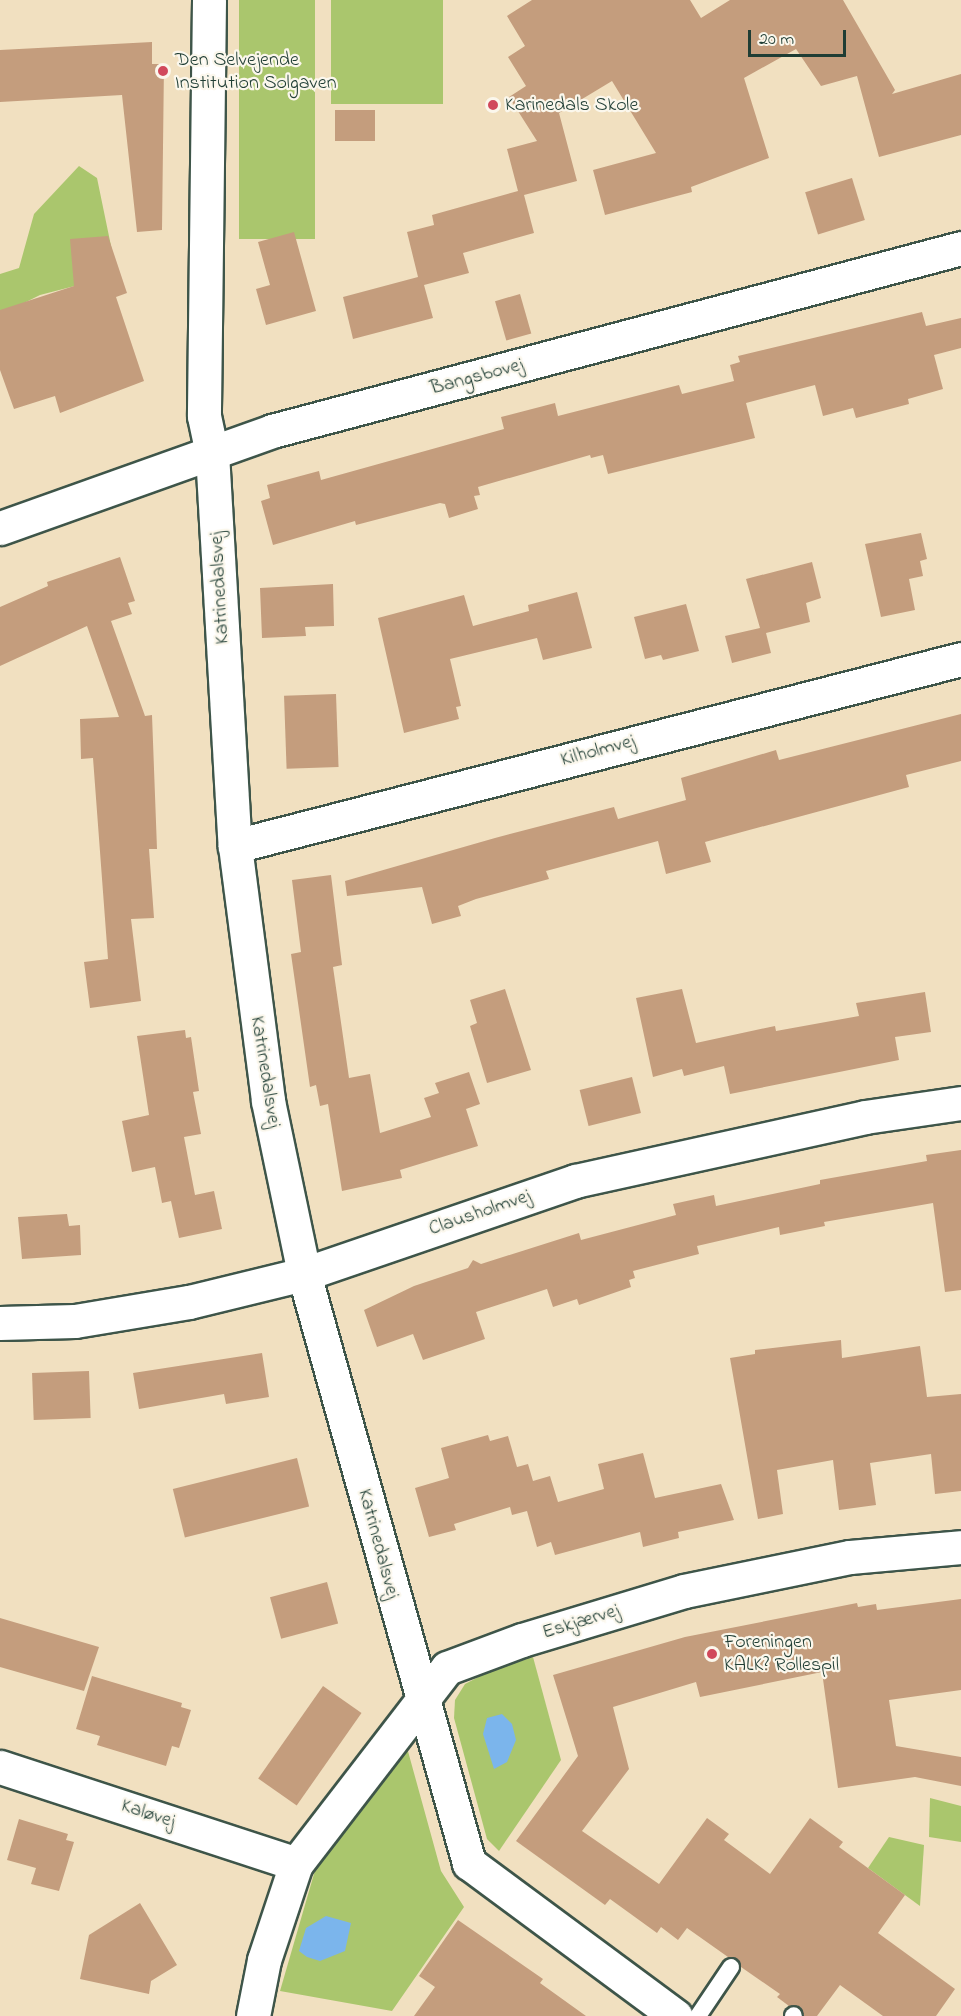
<!DOCTYPE html>
<meta charset="utf-8">
<style>
body{margin:0}
#map{position:relative;width:961px;height:2016px;overflow:hidden;background:#f1e0c0;font-family:"Indie Flower",sans-serif}
div>[style]{position:absolute}
.green>*{inset:0;background:#aac66d;transform-origin:0 0}
.water>*{inset:0;background:#7bb5ec}
.building>*{inset:0;background:#c49d7d;transform-origin:0 0}
.roads{filter:drop-shadow(2px 0 #3e5549) drop-shadow(-2px 0 #3e5549) drop-shadow(0 2px #3e5549) drop-shadow(0 -2px #3e5549)}
.service>*{height:16px;margin:-8px;padding:0 8px;transform-origin:8px;border-radius:8px;background:#fff}
.minor>*{height:33px;margin:-16.5px;padding:0 16.5px;transform-origin:16.5px;border-radius:16.5px;background:#fff}
.dots>*{width:16px;height:16px;translate:-50% -50%;box-sizing:border-box;border:3px solid #fbf7ec;border-radius:50%}
span{translate:-50% -50%;white-space:nowrap;text-align:center;line-height:1.15;-webkit-text-stroke:4.5px #fbf7ec;paint-order:stroke}
.poi-label{font-size:20px;color:#1f3d34}
.left{translate:0 -50%;text-align:left}
.street-label{font-size:20px;color:#1f3d34}
.scale{position:absolute;left:748px;top:30px;width:98px;height:27px;box-sizing:border-box;border:3px solid #1f3d34;border-top:0;padding-left:8px;font-size:18px;line-height:21px;white-space:nowrap;color:#1f3d34;-webkit-text-stroke:4px #fbf7ec;paint-order:stroke}
</style>
<div id="map">
<div class="green">
<div style="left:239px;top:0;width:76px;height:239px"></div>
<div style="left:331px;top:0;width:112px;height:104px"></div>
<div style="clip-path:polygon(79px 166px,97px 178px,117px 275px,40px 295px,0 315px,0 274px,19px 268px,34px 214px)"></div>
<div style="clip-path:polygon(533px 1657px,561px 1760px,499px 1851px,487px 1839px,454px 1718px,455px 1700px,465px 1684px,490px 1671px)"></div>
<div style="clip-path:polygon(406px 1744px,441px 1871px,464px 1907px,392px 2011px,280px 1991px,316px 1867px)"></div>
<div style="clip-path:polygon(930px 1798px,961px 1806px,961px 1842px,929px 1837px)"></div>
<div style="clip-path:polygon(889px 1837px,924px 1845px,920px 1906px,868px 1868px)"></div>
</div>
<div class="water">
<div style="clip-path:polygon(502px 1714px,512px 1724px,516px 1740px,507px 1762px,494px 1769px,483px 1734px,487px 1718px)"></div>
<div style="clip-path:polygon(326px 1916px,351px 1923px,345px 1951px,320px 1961px,307px 1957px,299px 1951px,306px 1928px)"></div>
</div>
<div class="building">
<div style="clip-path:polygon(532px 0,690px 0,701px 18px,730px 0,843px 0,895px 90px,892px 94px,961px 74px,961px 135px,879px 157px,857px 76px,821px 86px,796px 49px,744px 78px,769px 158px,691px 187px,692px 192px,605px 215px,593px 170px,656px 153px,612px 81px,559px 113px,577px 181px,524px 195px,534px 233px,463px 253px,469px 273px,424px 285px,433px 318px,353px 339px,343px 297px,418px 277px,407px 232px,434px 225px,432px 215px,518px 191px,507px 149px,537px 141px,509px 97px,526px 86px,508px 57px,525px 46px,507px 16px)"></div>
<div style="clip-path:polygon(152px 42px,152px 64px,164px 64px,162px 230px,137px 232px,122px 95px,0 102px,0 50px)"></div>
<div style="left:335px;top:110px;width:40px;height:31px"></div>
<div style="left:852px;top:178px;width:44px;height:49px;rotate:73deg"></div>
<div style="clip-path:polygon(294px 232px,316px 311px,266px 325px,256px 289px,270px 285px,258px 242px)"></div>
<div style="clip-path:polygon(108px 236px,127px 293px,116px 297px,144px 381px,60px 413px,55px 396px,14px 409px,0 370px,0 310px,74px 286px,70px 239px)"></div>
<div style="left:520px;top:294px;width:41px;height:26px;rotate:74deg"></div>
<div style="clip-path:polygon(922px 312px,926px 326px,961px 318px,961px 348px,934px 355px,943px 389px,908px 399px,909px 404px,856px 418px,853px 408px,823px 416px,815px 385px,746px 403px,755px 438px,608px 474px,603px 455px,591px 458px,590px 455px,478px 487px,480px 495px,474px 496px,478px 509px,449px 518px,445px 504px,440px 503px,356px 525px,355px 521px,273px 545px,261px 501px,270px 498px,267px 485px,319px 471px,321px 480px,504px 429px,501px 417px,555px 403px,558px 416px,679px 385px,682px 394px,734px 381px,730px 365px,740px 362px,738px 356px)"></div>
<div style="clip-path:polygon(921px 533px,927px 559px,920px 561px,923px 576px,909px 579px,915px 610px,881px 617px,865px 544px)"></div>
<div style="clip-path:polygon(120px 557px,135px 601px,128px 603px,132px 614px,111px 621px,145px 716px,152px 715px,157px 849px,149px 849px,154px 918px,131px 919px,141px 1001px,90px 1008px,84px 962px,108px 959px,93px 758px,81px 759px,80px 719px,119px 717px,87px 626px,0 666px,0 607px,48px 586px,47px 582px)"></div>
<div style="clip-path:polygon(812px 562px,821px 598px,806px 603px,810px 622px,766px 633px,771px 653px,732px 663px,725px 636px,760px 628px,746px 579px)"></div>
<div style="clip-path:polygon(333px 584px,334px 626px,305px 627px,306px 636px,262px 638px,260px 588px)"></div>
<div style="clip-path:polygon(577px 592px,592px 648px,543px 660px,537px 638px,450px 659px,461px 706px,456px 707px,459px 719px,404px 733px,378px 618px,464px 595px,473px 626px,529px 611px,528px 605px)"></div>
<div style="clip-path:polygon(686px 604px,699px 651px,663px 660px,661px 655px,645px 659px,634px 617px)"></div>
<div style="left:336px;top:694px;width:73px;height:52px;rotate:88deg"></div>
<div style="clip-path:polygon(961px 714px,961px 761px,906px 775px,909px 787px,705px 842px,711px 862px,666px 874px,658px 841px,546px 871px,549px 879px,476px 899px,458px 906px,461px 916px,432px 924px,422px 887px,347px 896px,345px 881px,495px 838px,614px 807px,618px 819px,686px 800px,681px 778px,776px 750px,779px 760px)"></div>
<div style="clip-path:polygon(331px 875px,342px 965px,333px 967px,349px 1078px,370px 1074px,380px 1133px,431px 1117px,424px 1098px,439px 1093px,435px 1083px,469px 1072px,480px 1104px,466px 1109px,478px 1146px,400px 1170px,402px 1178px,342px 1191px,328px 1104px,320px 1106px,316px 1085px,310px 1087px,291px 954px,301px 952px,292px 880px)"></div>
<div style="clip-path:polygon(505px 989px,531px 1070px,487px 1083px,470px 1026px,477px 1023px,470px 1000px)"></div>
<div style="clip-path:polygon(682px 989px,696px 1043px,775px 1026px,776px 1031px,859px 1016px,856px 1003px,925px 992px,931px 1032px,895px 1037px,899px 1060px,730px 1094px,724px 1066px,684px 1076px,682px 1069px,653px 1077px,636px 998px)"></div>
<div style="clip-path:polygon(185px 1030px,186px 1038px,191px 1037px,199px 1091px,193px 1092px,201px 1134px,184px 1137px,195px 1195px,214px 1191px,222px 1229px,179px 1238px,171px 1201px,162px 1203px,155px 1167px,132px 1172px,122px 1121px,149px 1115px,137px 1036px)"></div>
<div style="left:632px;top:1077px;width:37px;height:54px;rotate:76deg"></div>
<div style="clip-path:polygon(961px 1150px,961px 1290px,945px 1292px,933px 1203px,824px 1222px,825px 1226px,780px 1235px,779px 1227px,697px 1246px,699px 1254px,633px 1271px,635px 1278px,629px 1280px,631px 1287px,579px 1305px,577px 1299px,553px 1307px,547px 1289px,476px 1312px,485px 1339px,423px 1360px,413px 1334px,377px 1347px,364px 1310px,414px 1286px,468px 1268px,473px 1260px,481px 1264px,579px 1233px,581px 1240px,676px 1215px,673px 1204px,714px 1195px,716px 1206px,820px 1184px,820px 1180px,927px 1161px,926px 1155px)"></div>
<div style="clip-path:polygon(67px 1214px,69px 1226px,80px 1225px,81px 1255px,22px 1259px,18px 1217px)"></div>
<div style="clip-path:polygon(841px 1340px,842px 1358px,920px 1346px,927px 1397px,961px 1394px,961px 1491px,935px 1494px,931px 1454px,870px 1463px,876px 1505px,839px 1510px,833px 1460px,777px 1470px,783px 1514px,758px 1519px,730px 1358px,755px 1354px,755px 1350px)"></div>
<div style="clip-path:polygon(262px 1353px,269px 1397px,226px 1404px,224px 1394px,139px 1409px,133px 1373px)"></div>
<div style="left:89px;top:1371px;width:47px;height:57px;rotate:88deg"></div>
<div style="clip-path:polygon(488px 1435px,490px 1441px,508px 1436px,517px 1467px,528px 1464px,533px 1481px,550px 1476px,558px 1502px,604px 1489px,598px 1464px,643px 1453px,655px 1498px,721px 1484px,734px 1520px,678px 1532px,679px 1538px,643px 1547px,640px 1532px,555px 1555px,551px 1542px,537px 1547px,527px 1511px,512px 1515px,510px 1507px,454px 1524px,456px 1530px,429px 1537px,415px 1488px,449px 1478px,441px 1448px)"></div>
<div style="left:297px;top:1458px;width:50px;height:128px;rotate:76deg"></div>
<div style="left:327px;top:1582px;width:43px;height:59px;rotate:75deg"></div>
<div style="clip-path:polygon(961px 1599px,961px 1690px,889px 1700px,896px 1746px,961px 1757px,961px 1786px,915px 1777px,838px 1788px,822px 1672px,700px 1697px,696px 1682px,613px 1707px,629px 1769px,582px 1831px,659px 1884px,707px 1818px,729px 1834px,724px 1840px,770px 1874px,810px 1818px,843px 1842px,839px 1847px,905px 1895px,878px 1933px,955px 1989px,936px 2016px,883px 2016px,840px 1985px,817px 2016px,804px 2016px,801px 2007px,789px 2006px,777px 1997px,780px 1994px,741px 1967px,736px 1958px,728px 1957px,687px 1928px,678px 1940px,661px 1927px,657px 1933px,610px 1899px,605px 1905px,516px 1841px,578px 1756px,553px 1675px,685px 1637px,857px 1603px,858px 1607px,876px 1604px,877px 1610px)"></div>
<div style="clip-path:polygon(0 1618px,99px 1647px,84px 1691px,0 1667px)"></div>
<div style="clip-path:polygon(92px 1676px,182px 1703px,181px 1707px,191px 1710px,179px 1748px,172px 1746px,166px 1766px,97px 1745px,100px 1736px,76px 1729px)"></div>
<div style="left:323px;top:1686px;width:47px;height:113px;rotate:35deg"></div>
<div style="clip-path:polygon(19px 1819px,68px 1834px,66px 1840px,74px 1842px,59px 1891px,31px 1884px,36px 1868px,7px 1860px)"></div>
<div style="clip-path:polygon(140px 1903px,177px 1965px,151px 1981px,149px 1994px,80px 1979px,89px 1935px)"></div>
<div style="clip-path:polygon(458px 1920px,543px 1979px,540px 1983px,586px 2016px,414px 2016px,435px 1987px,419px 1976px)"></div>
</div>
<div class="roads">
<div class="service">
<div style="left:698px;top:2016px;width:59px;rotate:-56deg"></div>
<div style="left:793px;top:2016px;width:1px;rotate:-45deg"></div>
</div>
<div class="minor">
<div style="left:209px;top:0;width:416px;rotate:90.7deg"></div>
<div style="left:204px;top:416px;width:38px;rotate:78deg"></div>
<div style="left:212px;top:453px;width:394px;rotate:86.7deg"></div>
<div style="left:235px;top:846px;width:257px;rotate:82.6deg"></div>
<div style="left:268px;top:1101px;width:177px;rotate:78.2deg"></div>
<div style="left:304px;top:1274px;width:612px;rotate:74.35deg"></div>
<div style="left:469px;top:1863px;width:257px;rotate:36.5deg"></div>
<div style="left:0;top:528px;width:289px;rotate:-19.6deg"></div>
<div style="left:272px;top:431px;width:713px;rotate:-14.87deg"></div>
<div style="left:235px;top:846px;width:750px;rotate:-14.44deg"></div>
<div style="left:0;top:1323px;width:75px;rotate:-1.5deg"></div>
<div style="left:75px;top:1321px;width:116px;rotate:-9.5deg"></div>
<div style="left:189px;top:1302px;width:118px;rotate:-13.7deg"></div>
<div style="left:304px;top:1274px;width:287px;rotate:-18.9deg"></div>
<div style="left:575px;top:1181px;width:297px;rotate:-12.4deg"></div>
<div style="left:865px;top:1117px;width:97px;rotate:-8.3deg"></div>
<div style="left:0;top:1767px;width:311px;rotate:18.1deg"></div>
<div style="left:253px;top:2016px;width:57px;rotate:-78.9deg"></div>
<div style="left:264px;top:1960px;width:101px;rotate:-71.6deg"></div>
<div style="left:296px;top:1864px;width:247px;rotate:-52.4deg"></div>
<div style="left:447px;top:1668px;width:80px;rotate:-20.5deg"></div>
<div style="left:522px;top:1640px;width:169px;rotate:-16.8deg"></div>
<div style="left:684px;top:1591px;width:169px;rotate:-11.6deg"></div>
<div style="left:850px;top:1557px;width:111px;rotate:-5.1deg"></div>
</div>
</div>
<div class="dots">
<div style="left:163px;top:71px;background:#d1495b"></div>
<div style="left:493px;top:105px;background:#d1495b"></div>
<div style="left:712px;top:1654px;background:#d1495b"></div>
</div>
<div class="poi-label">
<span class="left" style="left:175px;top:72px">Den Selvejende<br>Institution Solgaven</span>
<span class="left" style="left:505px;top:105px">Karinedals Skole</span>
<span class="left" style="left:724px;top:1654px">Foreningen<br>KALK? Rollespil</span>
</div>
<div class="street-label">
<span style="left:477px;top:377px;rotate:-15deg">Bangsbovej</span>
<span style="left:220px;top:588px;rotate:-93deg">Katrinedalsvej</span>
<span style="left:598px;top:751px;rotate:-15deg">Kilholmvej</span>
<span style="left:265px;top:1072px;rotate:81deg">Katrinedalsvej</span>
<span style="left:480px;top:1213px;rotate:-19deg">Clausholmvej</span>
<span style="left:378px;top:1544px;rotate:75deg">Katrinedalsvej</span>
<span style="left:581px;top:1622px;rotate:-17deg">Eskjærvej</span>
<span style="left:148px;top:1814px;rotate:18deg">Kaløvej</span>
</div>
<div class="scale">20 m</div>
</div>
